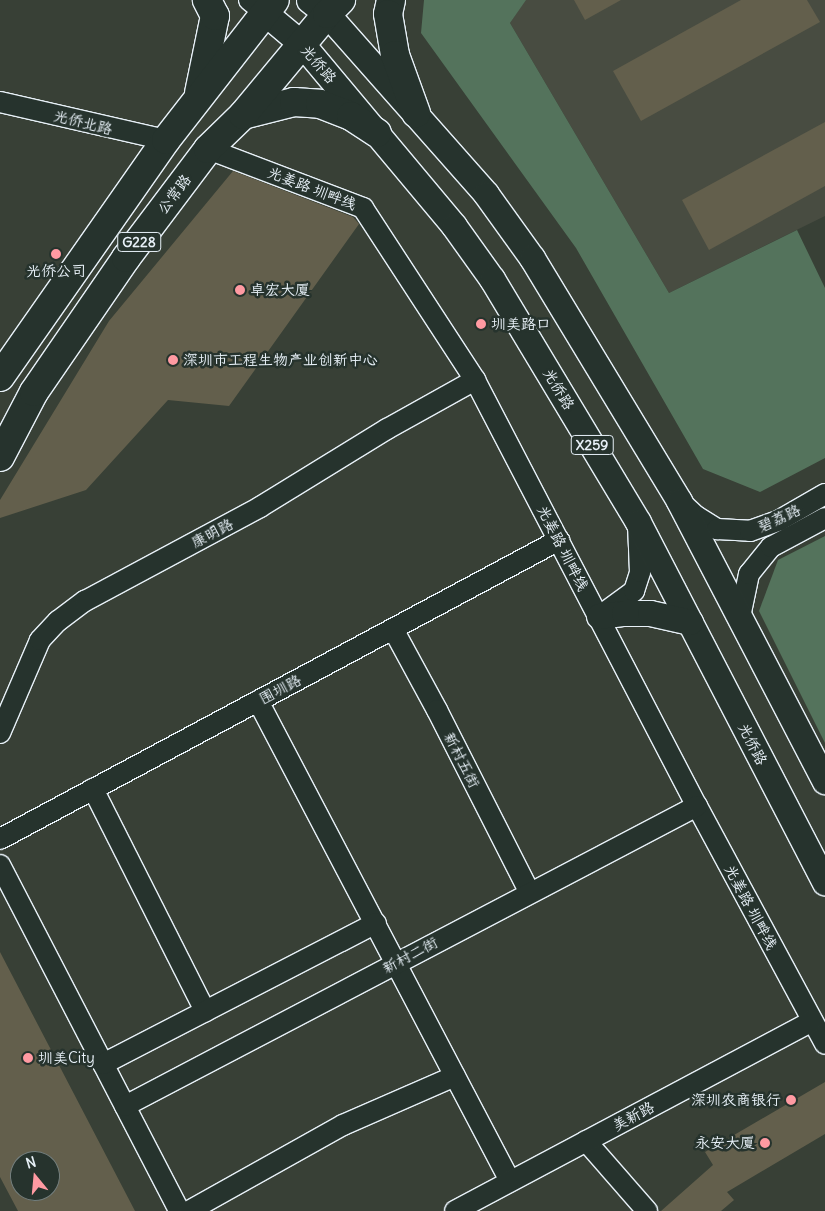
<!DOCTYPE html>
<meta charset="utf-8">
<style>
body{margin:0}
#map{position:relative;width:825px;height:1211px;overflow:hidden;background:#384036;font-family:Delius,"LXGW WenKai TC",sans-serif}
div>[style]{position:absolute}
.built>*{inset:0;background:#484c41}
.green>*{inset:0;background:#54735c}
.building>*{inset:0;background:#635f4c}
.roads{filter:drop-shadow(1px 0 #e8f1f8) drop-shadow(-1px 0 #e8f1f8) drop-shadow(0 1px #e8f1f8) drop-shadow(0 -1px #e8f1f8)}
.minor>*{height:20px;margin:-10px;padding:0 10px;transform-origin:10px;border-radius:10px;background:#26332d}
.major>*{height:25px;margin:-12.5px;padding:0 12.5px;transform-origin:12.5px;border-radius:12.5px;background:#26332d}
.highway>*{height:28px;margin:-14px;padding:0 14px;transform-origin:14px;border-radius:14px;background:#26332d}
.dots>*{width:14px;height:14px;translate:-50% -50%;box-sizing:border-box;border:2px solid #26332d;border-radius:50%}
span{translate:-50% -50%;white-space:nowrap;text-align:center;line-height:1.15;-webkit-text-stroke:5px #26332d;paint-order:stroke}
.shield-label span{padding:1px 4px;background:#26332d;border:1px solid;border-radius:4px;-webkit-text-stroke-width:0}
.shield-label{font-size:14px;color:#e8f1f8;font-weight:700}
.street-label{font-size:15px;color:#e8f1f8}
.poi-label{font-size:15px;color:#e8f1f8}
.left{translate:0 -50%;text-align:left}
.right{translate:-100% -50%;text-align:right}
.north{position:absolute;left:10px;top:1151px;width:50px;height:50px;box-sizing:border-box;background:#26332d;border:1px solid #747f7e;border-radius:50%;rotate:343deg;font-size:14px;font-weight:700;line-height:20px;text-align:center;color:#e8f1f8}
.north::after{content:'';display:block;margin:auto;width:18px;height:22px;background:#ff9aa2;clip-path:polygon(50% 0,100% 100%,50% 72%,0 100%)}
</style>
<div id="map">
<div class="built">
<div style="clip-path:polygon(525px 0,825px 0,825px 216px,669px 293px,510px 23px)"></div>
</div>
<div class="green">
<div style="clip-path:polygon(424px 0,526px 0,510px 23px,669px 293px,797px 230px,825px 288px,825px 458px,760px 492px,703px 469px,576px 248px,421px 33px)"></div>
<div style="clip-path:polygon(825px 536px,825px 743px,759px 611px,778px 560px)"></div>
</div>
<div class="building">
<div style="clip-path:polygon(574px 0,621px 0,585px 20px)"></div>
<div style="clip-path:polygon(741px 0,807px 0,820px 22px,641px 121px,613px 71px)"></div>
<div style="clip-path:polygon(825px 122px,825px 186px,709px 250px,682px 200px)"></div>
<div style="clip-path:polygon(233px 171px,353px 217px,359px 224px,229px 406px,168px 400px,86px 490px,0 518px,0 500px,109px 321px)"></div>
<div style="clip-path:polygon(evenodd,0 952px,135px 1211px,18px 1211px,0 1177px,0 952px,20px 1161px,50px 1161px,50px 1191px,20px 1191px,20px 1161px)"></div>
<div style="clip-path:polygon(825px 1082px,825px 1134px,727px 1192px,734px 1200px,721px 1211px,661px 1211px,713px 1165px,705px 1152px)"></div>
</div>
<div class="roads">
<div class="minor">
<div style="left:249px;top:0;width:21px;rotate:39deg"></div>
<div style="left:0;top:102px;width:170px;rotate:12.9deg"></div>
<div style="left:208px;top:149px;width:166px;rotate:20.8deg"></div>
<div style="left:363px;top:208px;width:205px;rotate:56.9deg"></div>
<div style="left:475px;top:380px;width:480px;rotate:62.5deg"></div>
<div style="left:697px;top:806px;width:270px;rotate:61.7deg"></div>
<div style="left:682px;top:503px;width:19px;rotate:43deg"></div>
<div style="left:696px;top:516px;width:25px;rotate:32deg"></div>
<div style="left:717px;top:529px;width:33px;rotate:3deg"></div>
<div style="left:750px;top:531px;width:32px;rotate:-20deg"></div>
<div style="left:780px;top:520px;width:52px;rotate:-30deg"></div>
<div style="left:601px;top:615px;width:41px;rotate:-36deg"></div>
<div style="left:634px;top:591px;width:20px;rotate:-72deg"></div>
<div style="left:640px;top:572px;width:48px;rotate:-92.4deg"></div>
<div style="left:740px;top:617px;width:44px;rotate:-78.2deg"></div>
<div style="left:749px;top:574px;width:35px;rotate:-51deg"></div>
<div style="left:771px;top:547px;width:61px;rotate:-28.2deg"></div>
<div style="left:393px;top:629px;width:92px;rotate:61.5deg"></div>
<div style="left:437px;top:710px;width:205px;rotate:63.1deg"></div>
<div style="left:258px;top:701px;width:542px;rotate:62.3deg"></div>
<div style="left:0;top:733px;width:101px;rotate:-66.7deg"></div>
<div style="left:40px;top:640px;width:26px;rotate:-47deg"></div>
<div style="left:58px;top:621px;width:34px;rotate:-37deg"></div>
<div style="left:85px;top:601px;width:199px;rotate:-28.2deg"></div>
<div style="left:260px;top:507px;width:149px;rotate:-31.6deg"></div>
<div style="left:387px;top:429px;width:101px;rotate:-29.1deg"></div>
<div style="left:93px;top:789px;width:249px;rotate:63.2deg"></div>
<div style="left:0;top:839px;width:634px;rotate:-28.14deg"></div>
<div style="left:0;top:865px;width:390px;rotate:62.6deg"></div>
<div style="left:103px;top:1064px;width:307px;rotate:-27.3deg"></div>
<div style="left:125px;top:1106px;width:646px;rotate:-27.68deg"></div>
<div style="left:586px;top:1141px;width:93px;rotate:48.9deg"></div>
<div style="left:189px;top:1211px;width:176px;rotate:-29.2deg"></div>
<div style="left:343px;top:1125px;width:122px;rotate:-23.6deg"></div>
<div style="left:455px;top:1211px;width:404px;rotate:-28deg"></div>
</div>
<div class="major">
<div style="left:309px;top:0;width:23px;rotate:38deg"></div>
<div style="left:327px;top:14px;width:240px;rotate:48.5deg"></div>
<div style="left:486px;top:194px;width:79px;rotate:54.3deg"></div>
<div style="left:532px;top:258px;width:284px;rotate:58.8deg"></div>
<div style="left:679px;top:501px;width:316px;rotate:62.5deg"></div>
<div style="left:265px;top:13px;width:48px;rotate:40deg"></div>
<div style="left:302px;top:44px;width:237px;rotate:50.1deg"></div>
<div style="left:454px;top:226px;width:65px;rotate:54.4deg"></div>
<div style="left:492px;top:279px;width:283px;rotate:59deg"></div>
<div style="left:638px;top:522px;width:406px;rotate:62.6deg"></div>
<div style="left:599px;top:616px;width:25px;rotate:-7deg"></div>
<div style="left:624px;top:613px;width:26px"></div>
<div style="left:650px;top:613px;width:41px;rotate:12.7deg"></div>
</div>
<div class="highway">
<div style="left:391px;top:0;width:14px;rotate:102deg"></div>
<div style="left:388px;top:14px;width:42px;rotate:80.3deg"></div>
<div style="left:395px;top:55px;width:62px;rotate:70.1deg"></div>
<div style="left:199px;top:93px;width:79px;rotate:-78.3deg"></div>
<div style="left:215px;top:16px;width:18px;rotate:-117deg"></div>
<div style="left:243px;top:115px;width:53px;rotate:-14.3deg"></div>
<div style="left:294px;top:102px;width:26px;rotate:4deg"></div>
<div style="left:320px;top:104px;width:33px;rotate:21deg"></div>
<div style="left:351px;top:116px;width:31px;rotate:33deg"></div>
<div style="left:0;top:377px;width:289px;rotate:-55deg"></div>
<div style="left:166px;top:140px;width:177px;rotate:-52.1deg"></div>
<div style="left:0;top:457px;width:73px;rotate:-62.4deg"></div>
<div style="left:34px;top:392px;width:163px;rotate:-55.5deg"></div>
<div style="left:126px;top:258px;width:136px;rotate:-53deg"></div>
<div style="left:208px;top:149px;width:49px;rotate:-44.2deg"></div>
<div style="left:243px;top:115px;width:131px;rotate:-50.3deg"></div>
<div style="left:327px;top:14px;width:20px;rotate:-45deg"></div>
</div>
</div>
<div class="dots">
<div style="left:56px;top:254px;background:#ff9aa2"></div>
<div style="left:240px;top:290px;background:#ff9aa2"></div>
<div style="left:481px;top:324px;background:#ff9aa2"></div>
<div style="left:173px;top:360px;background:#ff9aa2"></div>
<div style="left:28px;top:1058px;background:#ff9aa2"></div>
<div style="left:791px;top:1100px;background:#ff9aa2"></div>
<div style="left:765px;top:1143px;background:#ff9aa2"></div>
</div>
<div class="shield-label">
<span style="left:139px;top:242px">G228</span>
<span style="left:592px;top:445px">X259</span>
</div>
<div class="street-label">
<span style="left:319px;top:64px;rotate:49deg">光侨路</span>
<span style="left:83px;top:122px;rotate:14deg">光侨北路</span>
<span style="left:312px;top:188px;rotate:21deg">光姜路 圳畔线</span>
<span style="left:174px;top:194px;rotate:-53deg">公常路</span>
<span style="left:559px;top:389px;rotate:59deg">光侨路</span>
<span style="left:779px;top:518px;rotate:-25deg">碧荔路</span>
<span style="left:212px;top:533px;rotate:-28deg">康明路</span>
<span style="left:563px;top:548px;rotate:63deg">光姜路 圳畔线</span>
<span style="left:280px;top:689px;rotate:-28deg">围圳路</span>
<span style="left:753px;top:744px;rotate:63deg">光侨路</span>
<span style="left:462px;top:760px;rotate:63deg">新村五街</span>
<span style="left:751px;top:907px;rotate:62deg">光姜路 圳畔线</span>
<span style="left:410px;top:955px;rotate:-28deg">新村二街</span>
<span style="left:633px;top:1116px;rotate:-28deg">美新路</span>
</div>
<div class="poi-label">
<span style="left:56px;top:271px">光侨公司</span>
<span class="left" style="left:250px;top:290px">卓宏大厦</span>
<span class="left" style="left:491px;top:324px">圳美路口</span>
<span class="left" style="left:183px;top:360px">深圳市工程生物产业创新中心</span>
<span class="left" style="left:38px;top:1058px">圳美City</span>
<span class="right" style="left:781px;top:1100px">深圳农商银行</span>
<span class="right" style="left:755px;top:1143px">永安大厦</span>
</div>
<div class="north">N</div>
</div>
